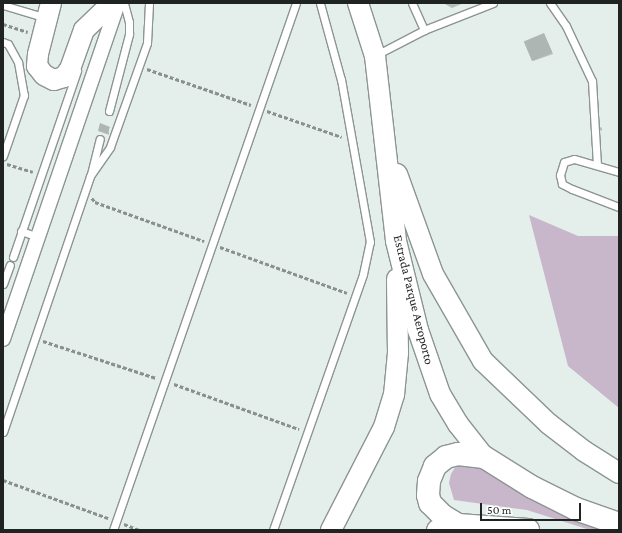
<!DOCTYPE html>
<style>
body{margin:0}
#map{position:relative;width:622px;height:533px;overflow:hidden;background:#e4eeea;font-family:"Crimson Pro",serif}
div>[style]{position:absolute}
.green>*{inset:0;background:#c8b6cb}
.shadow>*{inset:0;background:#0003}
.building>*{inset:0;background:#adb6b3;transform-origin:0 0}
.path>*{height:2.5px;margin-top:-1.25px;transform-origin:0;background:repeating-linear-gradient(90deg,#89908d 0 4px,transparent 0 6px)}
.roads{filter:drop-shadow(1px 0 #8c9592) drop-shadow(-1px 0 #8c9592) drop-shadow(0 1px #8c9592) drop-shadow(0 -1px #8c9592)}
.lane>*{height:7px;margin:-3.5px;padding:0 3.5px;transform-origin:3.5px;border-radius:3.5px;background:#fff}
.street>*{height:14px;margin:-7px;padding:0 7px;transform-origin:7px;border-radius:7px;background:#fff}
.secondary>*{height:20px;margin:-10px;padding:0 10px;transform-origin:10px;border-radius:10px;background:#fff}
.primary>*{height:22px;margin:-11px;padding:0 11px;transform-origin:11px;border-radius:11px;background:#fff}
span{translate:-50% -50%;white-space:nowrap;text-align:center;line-height:1.15;-webkit-text-stroke:3px #fff;paint-order:stroke}
.street-label{font-size:13px;color:#1f2321}
.frame{position:absolute;inset:0;border:4px solid #1f2321;pointer-events:none}
.scale{position:absolute;left:480px;top:503px;width:101px;height:18px;box-sizing:border-box;border:2px solid #1f2321;border-top:0;padding-left:5px;font-size:12px;line-height:14px;white-space:nowrap;color:#1f2321;-webkit-text-stroke:3px #fff;paint-order:stroke}
</style>
<div id="map">
<div class="green">
<div style="clip-path:polygon(529px 215px,578px 236px,619px 236px,619px 408px,568px 366px)"></div>
<div style="clip-path:polygon(466px 461px,619px 530px,590px 530px,527px 510px,454px 500px,449px 483px,451px 474px,456px 466px)"></div>
</div>
<div class="shadow">
<div style="clip-path:polygon(443px 3px,464px 3px,452px 8px)"></div>
<div style="clip-path:polygon(544px 34px,553px 54px,533px 61px,532px 59px)"></div>
<div style="clip-path:polygon(598px 126px,602px 128px,602px 131px,597px 129px)"></div>
<div style="clip-path:polygon(109px 128px,109px 135px,99px 130px)"></div>
</div>
<div class="building">
<div style="left:544px;top:33px;width:21px;height:22px;rotate:67deg"></div>
<div style="clip-path:polygon(100px 123px,110px 127px,107px 134px,98px 131px)"></div>
</div>
<div class="path">
<div style="left:3px;top:24px;width:26px;rotate:18deg"></div>
<div style="left:147px;top:69px;width:110px;rotate:19.1deg"></div>
<div style="left:267px;top:111px;width:79px;rotate:19.1deg"></div>
<div style="left:7px;top:164px;width:27px;rotate:17deg"></div>
<div style="left:92px;top:198px;width:5px;rotate:53deg"></div>
<div style="left:95px;top:202px;width:116px;rotate:19.7deg"></div>
<div style="left:220px;top:247px;width:135px;rotate:19.9deg"></div>
<div style="left:43px;top:341px;width:119px;rotate:18.1deg"></div>
<div style="left:174px;top:384px;width:133px;rotate:19.8deg"></div>
<div style="left:3px;top:480px;width:112px;rotate:19.9deg"></div>
<div style="left:124px;top:524px;width:17px;rotate:21deg"></div>
</div>
<div class="roads">
<div class="lane">
<div style="left:412px;top:3px;width:30px;rotate:66deg"></div>
<div style="left:550px;top:3px;width:28px;rotate:55deg"></div>
<div style="left:566px;top:26px;width:61px;rotate:64.7deg"></div>
<div style="left:592px;top:81px;width:83px;rotate:86.6deg"></div>
<div style="left:3px;top:5px;width:46px;rotate:16.5deg"></div>
<div style="left:3px;top:42px;width:5px;rotate:22deg"></div>
<div style="left:8px;top:44px;width:21px;rotate:61deg"></div>
<div style="left:18px;top:62px;width:34px;rotate:80deg"></div>
<div style="left:24px;top:95px;width:65px;rotate:109deg"></div>
<div style="left:376px;top:55px;width:54px;rotate:-27.5deg"></div>
<div style="left:424px;top:30px;width:74px;rotate:-21.4deg"></div>
<div style="left:109px;top:111px;width:80px;rotate:-75.4deg"></div>
<div style="left:129px;top:34px;width:12px;rotate:-90deg"></div>
<div style="left:129px;top:22px;width:20px;rotate:-105deg"></div>
<div style="left:619px;top:172px;width:47px;rotate:-163.9deg"></div>
<div style="left:574px;top:159px;width:10px;rotate:163deg"></div>
<div style="left:564px;top:162px;width:14px;rotate:107deg"></div>
<div style="left:560px;top:175px;width:9px;rotate:77deg"></div>
<div style="left:562px;top:184px;width:11px;rotate:27deg"></div>
<div style="left:572px;top:189px;width:50px;rotate:21deg"></div>
<div style="left:91px;top:174px;width:36px;rotate:-76deg"></div>
<div style="left:21px;top:231px;width:18px;rotate:19deg"></div>
<div style="left:13px;top:257px;width:197px;rotate:-71deg"></div>
<div style="left:3px;top:284px;width:20px;rotate:-70deg"></div>
<div style="left:3px;top:432px;width:270px;rotate:-71.2deg"></div>
<div style="left:90px;top:176px;width:35px;rotate:-55deg"></div>
<div style="left:110px;top:147px;width:110px;rotate:-70.4deg"></div>
<div style="left:147px;top:43px;width:40px;rotate:-87.1deg"></div>
<div style="left:113px;top:530px;width:558px;rotate:-70.85deg"></div>
<div style="left:273px;top:530px;width:271px;rotate:-70.6deg"></div>
<div style="left:363px;top:274px;width:33px;rotate:-78deg"></div>
<div style="left:370px;top:242px;width:165px;rotate:-100.1deg"></div>
<div style="left:341px;top:80px;width:80px;rotate:-105.3deg"></div>
</div>
<div class="street">
<div style="left:3px;top:339px;width:355px;rotate:-71.1deg"></div>
</div>
<div class="secondary">
<div style="left:51px;top:3px;width:53px;rotate:104.3deg"></div>
<div style="left:38px;top:54px;width:12px;rotate:95deg"></div>
<div style="left:37px;top:66px;width:11px;rotate:52deg"></div>
<div style="left:44px;top:75px;width:11px;rotate:27deg"></div>
<div style="left:54px;top:80px;width:10px;rotate:-17deg"></div>
<div style="left:64px;top:77px;width:10px;rotate:-53deg"></div>
<div style="left:70px;top:69px;width:41px;rotate:-70.3deg"></div>
<div style="left:84px;top:30px;width:39px;rotate:-44deg"></div>
<div style="left:358px;top:3px;width:56px;rotate:72.2deg"></div>
<div style="left:375px;top:56px;width:186px;rotate:83.5deg"></div>
<div style="left:396px;top:241px;width:92px;rotate:76.1deg"></div>
<div style="left:418px;top:330px;width:68px;rotate:71deg"></div>
<div style="left:440px;top:394px;width:35px;rotate:59deg"></div>
<div style="left:458px;top:424px;width:42px;rotate:51.8deg"></div>
<div style="left:397px;top:174px;width:106px;rotate:70.2deg"></div>
<div style="left:433px;top:274px;width:100px;rotate:60.1deg"></div>
<div style="left:483px;top:361px;width:91px;rotate:43.7deg"></div>
<div style="left:549px;top:424px;width:44px;rotate:37.6deg"></div>
<div style="left:584px;top:451px;width:41px;rotate:32.2deg"></div>
<div style="left:331px;top:530px;width:116px;rotate:-62.8deg"></div>
<div style="left:384px;top:427px;width:34px;rotate:-73deg"></div>
<div style="left:394px;top:395px;width:42px;rotate:-84.6deg"></div>
<div style="left:398px;top:353px;width:74px;rotate:-90.8deg"></div>
<div style="left:437px;top:530px;width:22px;rotate:-13deg"></div>
</div>
<div class="primary">
<div style="left:528px;top:530px;width:70px;rotate:-175.9deg"></div>
<div style="left:458px;top:525px;width:17px;rotate:-149deg"></div>
<div style="left:443px;top:516px;width:18px;rotate:-135deg"></div>
<div style="left:430px;top:503px;width:8px;rotate:-104deg"></div>
<div style="left:428px;top:495px;width:14px;rotate:-86deg"></div>
<div style="left:429px;top:481px;width:16px;rotate:-68deg"></div>
<div style="left:435px;top:466px;width:14px;rotate:-39deg"></div>
<div style="left:446px;top:457px;width:12px;rotate:-14deg"></div>
<div style="left:458px;top:454px;width:26px;rotate:7deg"></div>
<div style="left:484px;top:457px;width:57px;rotate:32deg"></div>
<div style="left:532px;top:487px;width:49px;rotate:26.6deg"></div>
<div style="left:576px;top:509px;width:46px;rotate:19.2deg"></div>
</div>
</div>
<div class="street-label">
<span style="left:413px;top:300px;rotate:76deg">Estrada Parque Aeroporto</span>
</div>
<div class="frame"></div>
<div class="scale">50 m</div>
</div>
